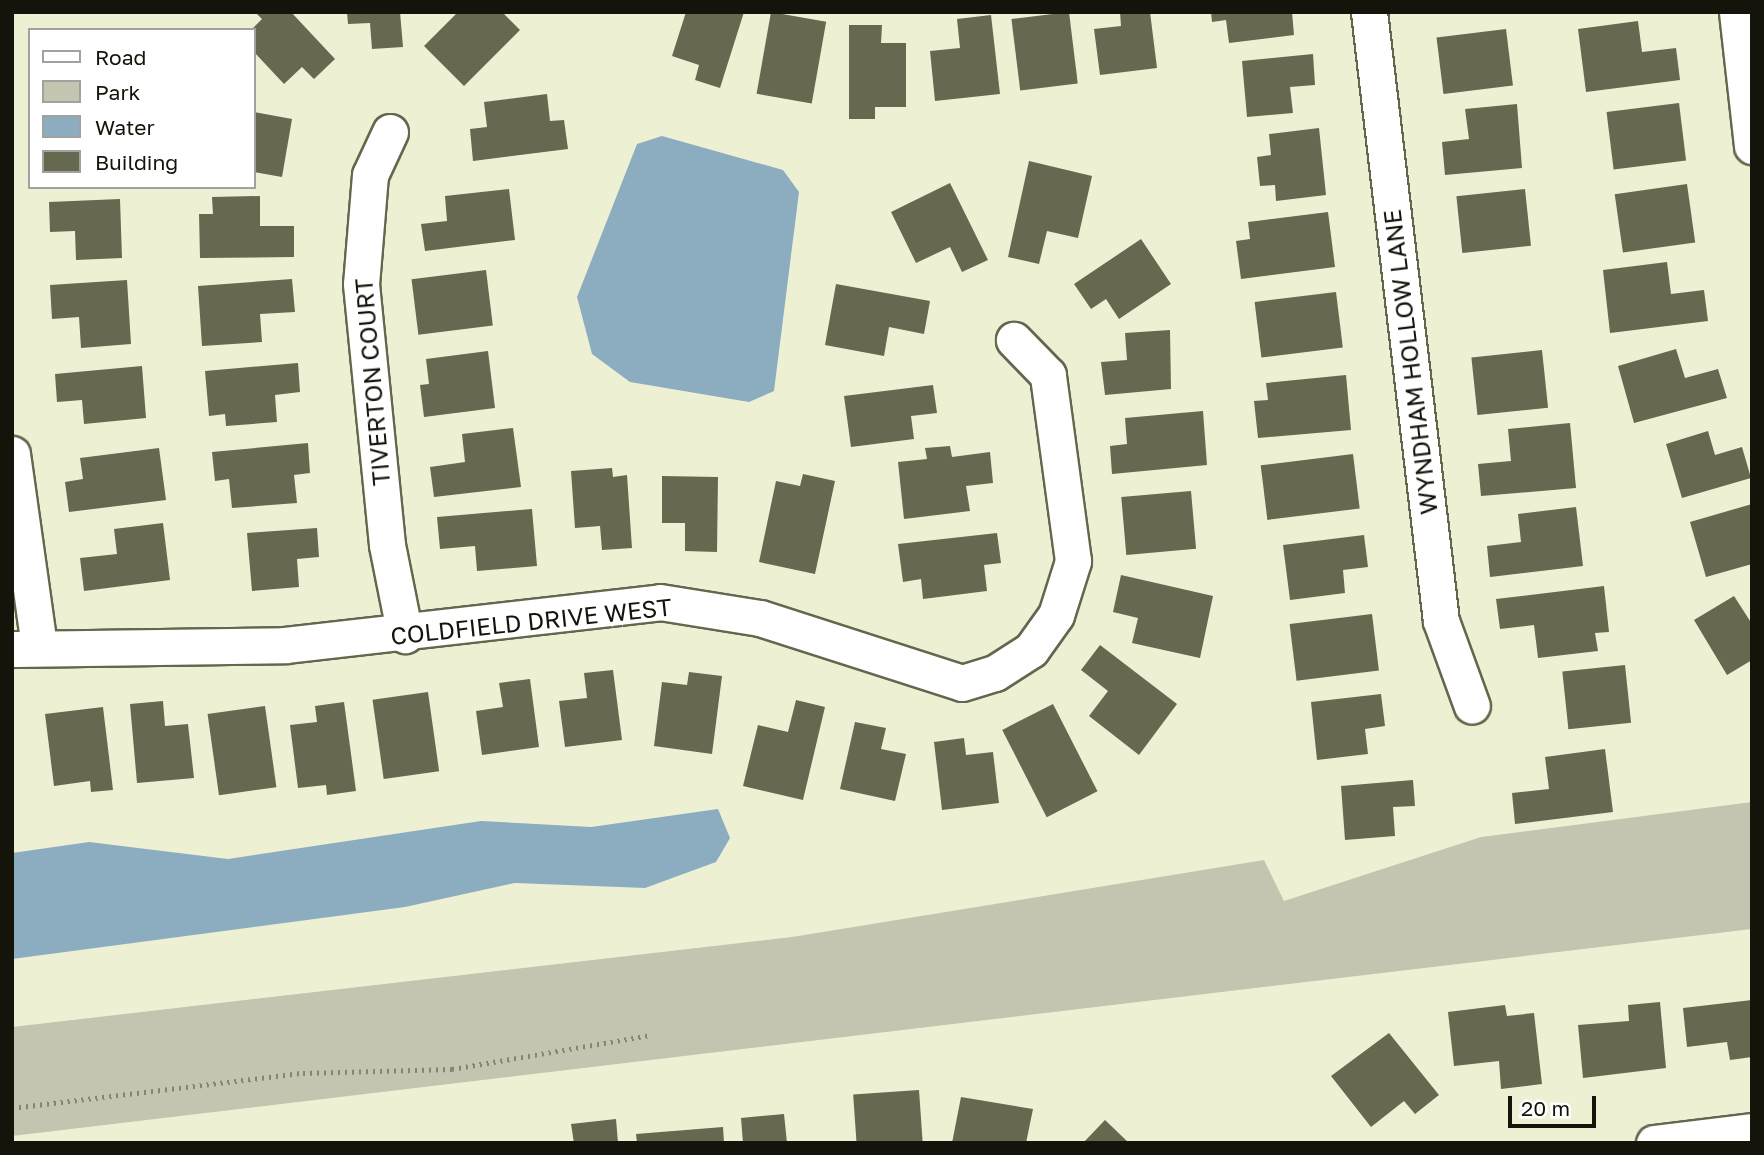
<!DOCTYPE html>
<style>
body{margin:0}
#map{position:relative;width:1764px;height:1155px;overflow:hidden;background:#eef0d4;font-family:"Golos Text",sans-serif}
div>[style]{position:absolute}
.green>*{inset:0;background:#c4c5b0}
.water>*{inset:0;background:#8cadc0}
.building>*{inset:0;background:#66684f;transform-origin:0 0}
.path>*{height:4.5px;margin-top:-2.25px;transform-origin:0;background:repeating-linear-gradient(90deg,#848572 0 2px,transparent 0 7px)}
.roads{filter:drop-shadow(2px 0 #65664d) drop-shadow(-2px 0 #65664d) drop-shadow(0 2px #65664d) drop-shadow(0 -2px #65664d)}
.street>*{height:35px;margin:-17.5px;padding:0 17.5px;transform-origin:17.5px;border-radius:17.5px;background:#fff}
span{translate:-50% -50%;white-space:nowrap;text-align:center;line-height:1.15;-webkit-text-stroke:5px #fff;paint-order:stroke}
.street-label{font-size:24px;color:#14140b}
.frame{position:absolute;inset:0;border:14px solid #14140b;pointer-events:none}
.legend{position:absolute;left:28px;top:28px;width:228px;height:161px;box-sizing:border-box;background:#fff;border:2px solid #a1a19d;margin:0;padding:9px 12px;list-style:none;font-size:21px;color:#14140b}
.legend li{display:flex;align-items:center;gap:14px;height:35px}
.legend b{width:35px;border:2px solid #a1a19d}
.scale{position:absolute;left:1508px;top:1096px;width:88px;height:32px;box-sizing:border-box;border:4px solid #14140b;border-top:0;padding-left:9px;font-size:21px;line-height:24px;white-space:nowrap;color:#14140b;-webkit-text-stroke:5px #fff;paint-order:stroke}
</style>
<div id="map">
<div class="green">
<div style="clip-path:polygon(1752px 802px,1752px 929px,12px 1136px,12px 1027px,792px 937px,1264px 860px,1284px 901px,1481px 837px)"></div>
</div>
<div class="water">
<div style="clip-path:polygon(662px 136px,783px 170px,799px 192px,774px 391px,749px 402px,630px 382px,592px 354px,577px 297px,637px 144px)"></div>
<div style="clip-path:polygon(718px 809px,730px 838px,716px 862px,645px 888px,515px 883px,405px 907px,12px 959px,12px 853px,89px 842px,228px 859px,481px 821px,591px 827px)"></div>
</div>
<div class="building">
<div style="clip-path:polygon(255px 12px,291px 12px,335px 59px,314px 79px,302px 67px,284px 84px,254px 52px,251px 30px,262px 19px)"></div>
<div style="clip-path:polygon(347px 12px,400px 12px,403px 47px,372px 49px,370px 23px,348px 24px)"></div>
<div style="clip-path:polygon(458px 12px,502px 12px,520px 30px,464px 86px,424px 46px)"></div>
<div style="clip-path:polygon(686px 12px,744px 12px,720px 88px,695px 80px,699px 65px,672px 56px)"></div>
<div style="left:771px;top:12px;width:56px;height:83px;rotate:10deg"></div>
<div style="left:1069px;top:12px;width:72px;height:58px;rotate:83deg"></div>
<div style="clip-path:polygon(1120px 12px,1150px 12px,1157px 68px,1100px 75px,1094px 29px,1121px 26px)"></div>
<div style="clip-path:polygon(1211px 12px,1292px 12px,1294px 35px,1229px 43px,1226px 20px,1212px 22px)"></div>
<div style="clip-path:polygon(991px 15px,1000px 94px,935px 101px,930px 51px,960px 48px,957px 19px)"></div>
<div style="clip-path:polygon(1638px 21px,1642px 52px,1676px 48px,1680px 80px,1586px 92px,1578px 29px)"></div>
<div style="clip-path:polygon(849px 25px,882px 25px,881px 43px,906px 43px,906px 107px,875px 107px,875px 119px,849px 119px)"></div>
<div style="left:1506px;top:29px;width:57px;height:70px;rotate:83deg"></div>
<div style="clip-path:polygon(1313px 54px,1315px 85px,1290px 87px,1293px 113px,1247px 117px,1242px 61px)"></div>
<div style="clip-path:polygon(547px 94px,550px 121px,564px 120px,568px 149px,473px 161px,470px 129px,487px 127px,484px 102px)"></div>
<div style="left:1679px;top:103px;width:58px;height:73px;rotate:83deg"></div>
<div style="clip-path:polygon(1517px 104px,1522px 168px,1445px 175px,1442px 142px,1469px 139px,1465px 109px)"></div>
<div style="clip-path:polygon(254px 112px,292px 119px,282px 177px,254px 172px)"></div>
<div style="clip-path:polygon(1319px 128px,1326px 195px,1276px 201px,1275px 185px,1260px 186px,1257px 157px,1271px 155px,1269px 134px)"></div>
<div style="clip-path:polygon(1029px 161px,1092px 176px,1078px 238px,1047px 231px,1039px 264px,1008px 257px)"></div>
<div style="clip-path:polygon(950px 183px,988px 260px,962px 272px,950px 247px,916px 263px,891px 212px)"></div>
<div style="left:1687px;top:184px;width:59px;height:73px;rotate:82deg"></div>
<div style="clip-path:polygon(509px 189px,515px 240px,425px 251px,421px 224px,447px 221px,445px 196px)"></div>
<div style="left:1525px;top:189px;width:57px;height:69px;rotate:84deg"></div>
<div style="clip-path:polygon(260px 196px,260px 226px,294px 226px,294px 257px,200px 258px,199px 214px,213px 214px,212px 197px)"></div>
<div style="clip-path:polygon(120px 199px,122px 258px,76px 260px,75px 231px,50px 232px,49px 202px)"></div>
<div style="clip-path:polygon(1328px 212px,1335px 267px,1241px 279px,1236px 241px,1250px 239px,1248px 222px)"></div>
<div style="clip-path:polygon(1141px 239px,1171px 284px,1119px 319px,1106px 299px,1091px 309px,1074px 284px)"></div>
<div style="clip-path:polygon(1667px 262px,1671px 294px,1704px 290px,1708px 321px,1610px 333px,1603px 270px)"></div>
<div style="left:486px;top:270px;width:56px;height:75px;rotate:83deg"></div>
<div style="clip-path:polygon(292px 279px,295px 312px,260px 314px,262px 342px,202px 346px,198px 286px)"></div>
<div style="clip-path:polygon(127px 280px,131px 344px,81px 348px,79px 317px,52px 319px,50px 285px)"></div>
<div style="clip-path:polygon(836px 284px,930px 301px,924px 334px,889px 327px,884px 356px,825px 345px)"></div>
<div style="left:1336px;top:292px;width:56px;height:82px;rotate:83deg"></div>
<div style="clip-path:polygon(1170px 330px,1171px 389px,1105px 395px,1101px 362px,1127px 360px,1125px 333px)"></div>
<div style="clip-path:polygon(1676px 349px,1685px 378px,1718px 369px,1727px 398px,1634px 423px,1618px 366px)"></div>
<div style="left:1542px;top:350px;width:58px;height:71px;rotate:84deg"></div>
<div style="clip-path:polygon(488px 351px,495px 408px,424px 417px,420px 385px,429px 384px,426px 359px)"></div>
<div style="clip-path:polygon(298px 363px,300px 392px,275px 395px,277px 422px,226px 426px,225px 414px,209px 416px,205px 371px)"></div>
<div style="clip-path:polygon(142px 366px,146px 418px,84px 424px,82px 400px,57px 402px,55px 374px)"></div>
<div style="clip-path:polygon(1346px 375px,1351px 430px,1258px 438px,1254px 401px,1268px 400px,1266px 383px)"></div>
<div style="clip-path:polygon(933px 385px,937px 413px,911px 416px,914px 439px,851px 447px,844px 396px)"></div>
<div style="clip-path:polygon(1203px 411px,1207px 465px,1112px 474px,1110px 446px,1127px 444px,1125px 418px)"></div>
<div style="clip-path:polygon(1570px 423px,1576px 488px,1481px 496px,1478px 464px,1511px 461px,1508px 429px)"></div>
<div style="clip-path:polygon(513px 428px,521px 487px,434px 497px,430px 467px,465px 462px,462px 434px)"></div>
<div style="clip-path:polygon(1708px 431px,1715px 455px,1742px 447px,1751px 478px,1682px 498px,1666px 444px)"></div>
<div style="clip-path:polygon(308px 443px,310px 473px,294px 475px,297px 503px,232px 508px,229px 479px,215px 481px,212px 452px)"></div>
<div style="clip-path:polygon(950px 446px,952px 457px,990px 452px,993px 483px,966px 486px,970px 511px,904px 519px,898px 462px,927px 459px,925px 448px)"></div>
<div style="clip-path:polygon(159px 448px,166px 500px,69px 512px,65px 482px,83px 479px,80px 458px)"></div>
<div style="left:1353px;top:454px;width:55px;height:93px;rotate:83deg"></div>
<div style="clip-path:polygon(612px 468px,613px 477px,627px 475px,632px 548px,602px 550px,600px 526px,575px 528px,571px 471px)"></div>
<div style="clip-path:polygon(803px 474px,835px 481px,815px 574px,759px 562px,776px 481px,800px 486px)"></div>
<div style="clip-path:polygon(662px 476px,718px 477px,717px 552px,685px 551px,685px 523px,662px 523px)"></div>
<div style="left:1191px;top:491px;width:58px;height:70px;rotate:85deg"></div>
<div style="clip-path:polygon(1752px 504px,1752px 564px,1706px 577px,1690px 522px)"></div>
<div style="clip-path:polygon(1576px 507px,1583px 566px,1490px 577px,1487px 546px,1521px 542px,1518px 514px)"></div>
<div style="clip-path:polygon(532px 509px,537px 566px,477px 571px,475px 546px,440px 549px,437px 517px)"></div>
<div style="clip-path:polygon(163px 523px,170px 580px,84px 591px,80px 558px,117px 554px,114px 529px)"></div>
<div style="clip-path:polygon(317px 528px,319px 557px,297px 559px,299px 587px,252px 591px,247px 533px)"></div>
<div style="clip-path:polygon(997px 533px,1001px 563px,984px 565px,987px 591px,923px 599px,921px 579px,903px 582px,898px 544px)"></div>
<div style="clip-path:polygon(1364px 535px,1368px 567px,1343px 570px,1345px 593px,1290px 600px,1283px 545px)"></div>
<div style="clip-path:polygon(1121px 575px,1213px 596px,1200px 658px,1132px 643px,1138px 618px,1113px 612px)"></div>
<div style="clip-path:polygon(1604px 586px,1609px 632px,1595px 633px,1598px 651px,1538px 658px,1534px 625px,1500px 629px,1496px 599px)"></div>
<div style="clip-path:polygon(1734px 596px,1752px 624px,1752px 660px,1727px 675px,1694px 620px)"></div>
<div style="left:1372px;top:614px;width:57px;height:83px;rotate:83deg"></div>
<div style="clip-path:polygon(1100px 645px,1177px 704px,1139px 755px,1089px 716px,1108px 691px,1081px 670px)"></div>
<div style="left:1625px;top:665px;width:58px;height:63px;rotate:84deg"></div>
<div style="clip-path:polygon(613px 670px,622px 740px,565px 747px,559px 701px,587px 698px,584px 673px)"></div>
<div style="clip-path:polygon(689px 672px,722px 676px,712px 754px,654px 746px,662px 682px,687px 685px)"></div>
<div style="clip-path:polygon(530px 679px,539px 747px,482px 755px,476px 711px,503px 707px,499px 683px)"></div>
<div style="left:428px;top:692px;width:80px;height:56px;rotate:82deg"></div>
<div style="clip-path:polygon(1381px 694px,1385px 726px,1365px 729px,1368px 754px,1317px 760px,1311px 702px)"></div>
<div style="clip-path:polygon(796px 700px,825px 707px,803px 800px,743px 786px,758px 725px,788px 732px)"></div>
<div style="clip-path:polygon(163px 701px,165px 726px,188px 724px,194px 778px,137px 783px,130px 704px)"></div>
<div style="clip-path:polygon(344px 702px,356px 791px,327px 795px,326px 785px,298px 788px,290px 725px,317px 722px,315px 706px)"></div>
<div style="left:1053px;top:704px;width:98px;height:57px;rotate:63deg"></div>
<div style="left:265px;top:706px;width:82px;height:58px;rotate:82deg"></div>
<div style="clip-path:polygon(103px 707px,113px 790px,91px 792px,90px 781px,54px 786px,45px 714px)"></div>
<div style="clip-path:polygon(855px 722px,886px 728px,881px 749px,906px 754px,895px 801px,840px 789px)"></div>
<div style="clip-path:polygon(964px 738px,966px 755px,993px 752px,999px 803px,942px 810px,934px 742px)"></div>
<div style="clip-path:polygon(1605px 749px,1613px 812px,1515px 824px,1512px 793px,1549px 789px,1545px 757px)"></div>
<div style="clip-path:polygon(1413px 780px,1415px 806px,1393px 807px,1395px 836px,1345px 840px,1341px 786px)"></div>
<div style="clip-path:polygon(1752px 1000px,1752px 1057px,1730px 1060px,1727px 1042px,1687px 1047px,1683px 1008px)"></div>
<div style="clip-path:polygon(1660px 1002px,1666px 1068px,1583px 1078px,1578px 1025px,1629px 1021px,1628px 1005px)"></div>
<div style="clip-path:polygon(1505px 1005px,1507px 1016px,1534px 1013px,1542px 1084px,1501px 1089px,1499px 1061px,1454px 1066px,1448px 1012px)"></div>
<div style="clip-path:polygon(1389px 1033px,1439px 1095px,1415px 1114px,1404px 1101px,1371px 1127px,1331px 1076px)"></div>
<div style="left:919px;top:1090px;width:53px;height:66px;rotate:86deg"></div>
<div style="clip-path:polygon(961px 1097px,1033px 1109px,1026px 1143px,952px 1143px)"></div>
<div style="clip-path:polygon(784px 1114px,787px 1143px,743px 1143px,741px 1118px)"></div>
<div style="clip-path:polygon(616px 1119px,618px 1143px,574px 1143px,571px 1124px)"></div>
<div style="clip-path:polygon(1105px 1120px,1129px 1143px,1083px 1143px)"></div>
<div style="clip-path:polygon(723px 1127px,724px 1143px,637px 1143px,636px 1134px)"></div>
</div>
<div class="path">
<div style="left:12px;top:1108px;width:293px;rotate:-6.9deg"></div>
<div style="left:303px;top:1073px;width:149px;rotate:-1.5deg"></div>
<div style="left:452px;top:1069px;width:201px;rotate:-9.7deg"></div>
</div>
<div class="roads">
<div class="street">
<div style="left:1369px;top:12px;width:613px;rotate:83.26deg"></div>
<div style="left:1441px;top:621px;width:90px;rotate:70deg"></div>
<div style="left:1737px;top:12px;width:135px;rotate:83.6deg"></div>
<div style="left:390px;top:132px;width:47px;rotate:114.9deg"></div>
<div style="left:370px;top:175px;width:109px;rotate:94.7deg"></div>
<div style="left:361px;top:284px;width:262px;rotate:84.3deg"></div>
<div style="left:387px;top:545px;width:92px;rotate:78.7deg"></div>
<div style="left:12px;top:454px;width:193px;rotate:82deg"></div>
<div style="left:12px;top:649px;width:273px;rotate:-0.8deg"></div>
<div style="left:285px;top:645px;width:377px;rotate:-6.5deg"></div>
<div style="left:660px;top:602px;width:101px;rotate:9.1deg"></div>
<div style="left:760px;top:618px;width:212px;rotate:17.8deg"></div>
<div style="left:962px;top:683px;width:34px;rotate:-17deg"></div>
<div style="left:995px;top:673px;width:43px;rotate:-32.6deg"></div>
<div style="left:1031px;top:650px;width:43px;rotate:-54.5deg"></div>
<div style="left:1056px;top:615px;width:57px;rotate:-72.5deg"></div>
<div style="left:1073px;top:561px;width:188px;rotate:-97.7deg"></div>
<div style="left:1048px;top:375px;width:49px;rotate:-134.2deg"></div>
<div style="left:1654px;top:1143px;width:99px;rotate:-7deg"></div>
</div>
</div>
<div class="street-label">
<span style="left:1410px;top:362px;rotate:-97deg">WYNDHAM HOLLOW LANE</span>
<span style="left:372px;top:382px;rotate:-95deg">TIVERTON COURT</span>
<span style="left:531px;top:621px;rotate:-6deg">COLDFIELD DRIVE WEST</span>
</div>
<div class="frame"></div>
<ul class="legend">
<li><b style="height:9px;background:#fff"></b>Road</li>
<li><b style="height:19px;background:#c4c5b0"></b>Park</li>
<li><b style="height:19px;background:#8cadc0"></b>Water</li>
<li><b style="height:19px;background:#66684f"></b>Building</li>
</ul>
<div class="scale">20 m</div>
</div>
